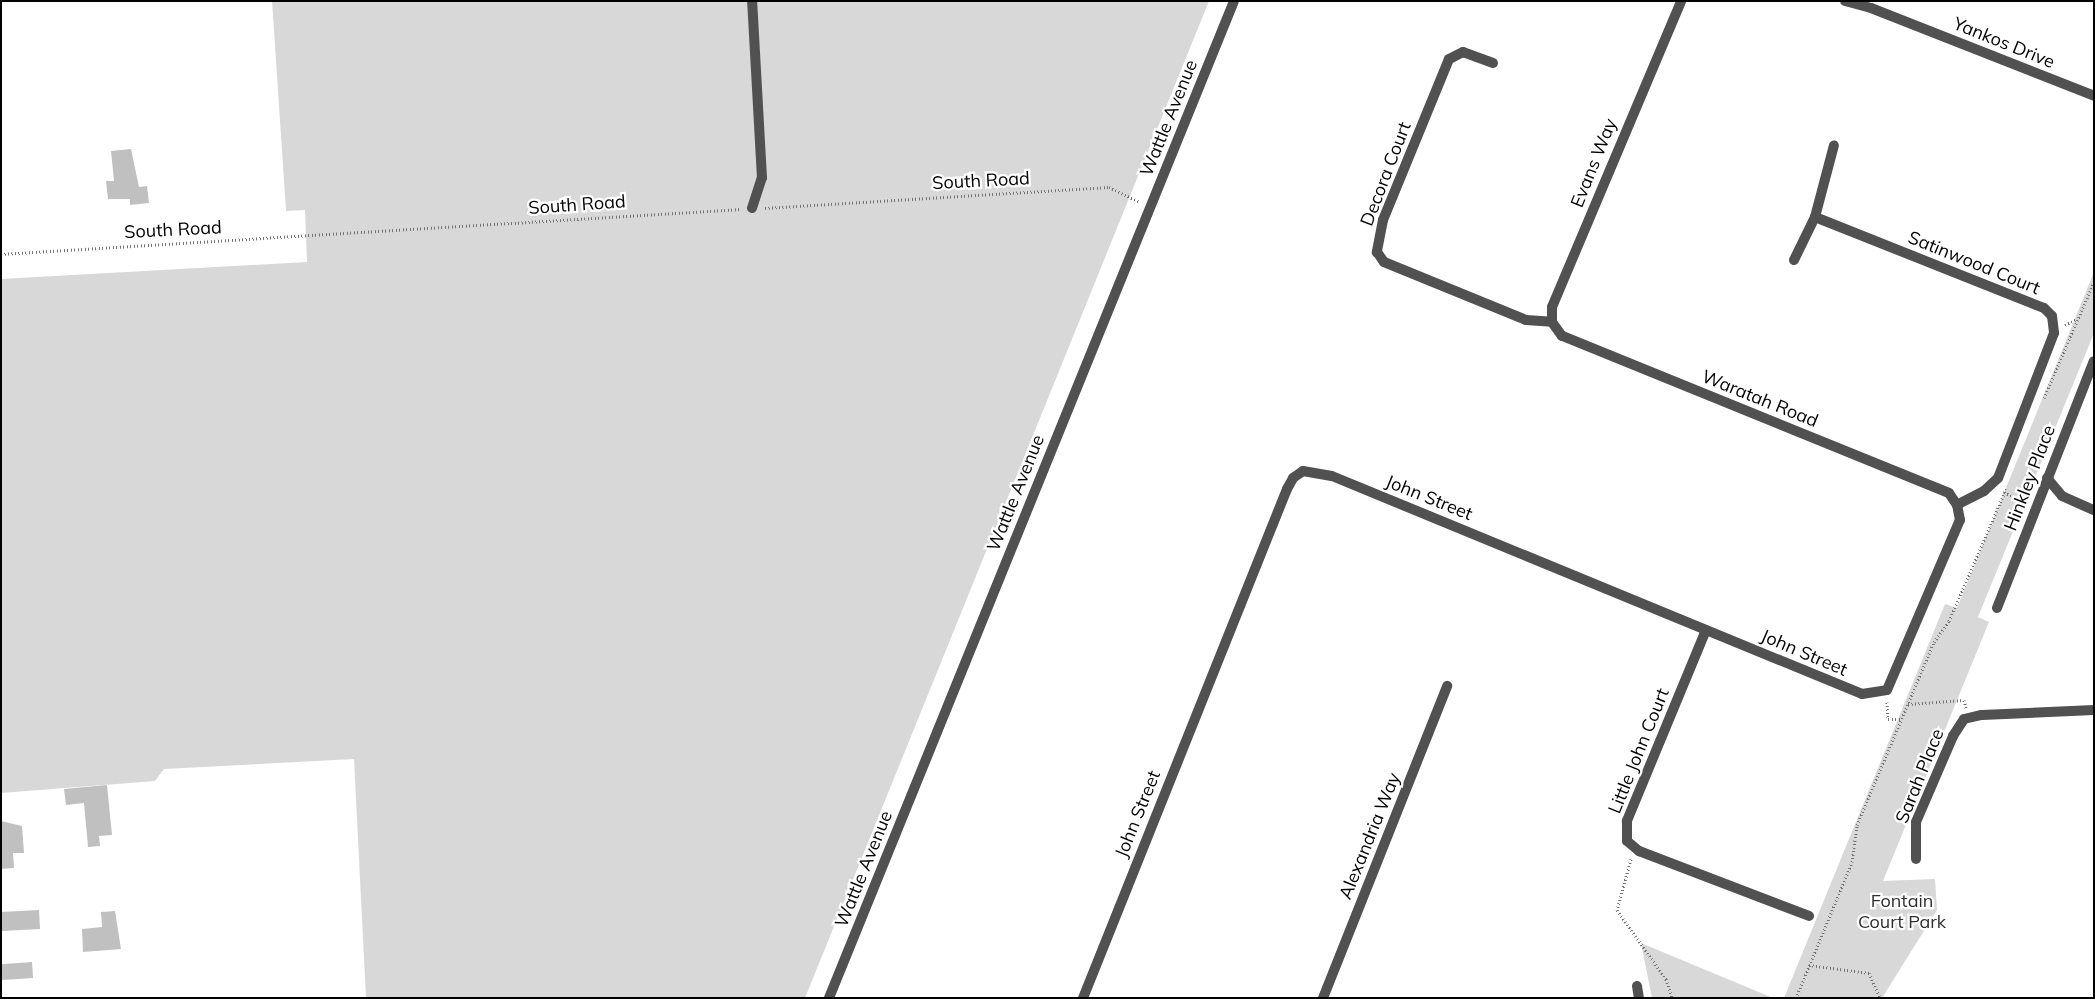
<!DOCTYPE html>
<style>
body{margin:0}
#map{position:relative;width:2095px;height:999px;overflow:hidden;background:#fff;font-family:Mulish,sans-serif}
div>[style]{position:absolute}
.green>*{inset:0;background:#d8d8d8}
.building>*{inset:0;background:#c0c0c0;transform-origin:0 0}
.path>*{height:3px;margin-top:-1.5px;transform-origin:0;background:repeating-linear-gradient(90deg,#737373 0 1px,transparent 0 3.5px)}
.minor>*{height:10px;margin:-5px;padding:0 5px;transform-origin:5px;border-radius:5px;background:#515151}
span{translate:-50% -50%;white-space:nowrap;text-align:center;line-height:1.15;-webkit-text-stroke:4.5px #fff;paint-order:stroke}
.street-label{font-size:18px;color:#000}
.park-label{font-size:18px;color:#2f2f2f}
.frame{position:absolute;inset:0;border:2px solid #000;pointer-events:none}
</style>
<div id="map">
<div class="green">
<div style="clip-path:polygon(272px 1px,1209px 1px,805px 998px,366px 998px,354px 759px,164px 769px,155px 781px,1px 793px,1px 279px,307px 262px,305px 210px,286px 211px)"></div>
<div style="clip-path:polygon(2094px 272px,2094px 333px,1978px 617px,1989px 622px,1883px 881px,1935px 879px,1937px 910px,1882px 998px,1784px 998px,1945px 604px,1957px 608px)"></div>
<div style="clip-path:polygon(1641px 943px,1773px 998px,1652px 998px)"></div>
</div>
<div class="building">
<div style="clip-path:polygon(131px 149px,139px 187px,147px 186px,149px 203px,130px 205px,130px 199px,108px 199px,106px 181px,114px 181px,111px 151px)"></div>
<div style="clip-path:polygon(107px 785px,112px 835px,99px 836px,100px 846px,88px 847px,84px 803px,66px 805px,64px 789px)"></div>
<div style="clip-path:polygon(1px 821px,22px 826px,24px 853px,13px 853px,14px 868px,1px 869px)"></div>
<div style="left:39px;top:910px;width:19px;height:38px;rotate:87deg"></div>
<div style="clip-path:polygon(115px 911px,121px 949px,83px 952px,82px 929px,102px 927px,101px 912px)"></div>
<div style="left:32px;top:962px;width:16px;height:31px;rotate:86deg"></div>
</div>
<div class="path">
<div style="left:765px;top:208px;width:345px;rotate:-3.5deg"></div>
<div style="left:1109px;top:187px;width:34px;rotate:26deg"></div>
<div style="left:1px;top:254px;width:742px;rotate:-3.48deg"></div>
<div style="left:2065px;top:325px;width:13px;rotate:-27deg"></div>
<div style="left:2044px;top:398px;width:126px;rotate:-66.7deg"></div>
<div style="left:2004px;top:492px;width:25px;rotate:27deg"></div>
<div style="left:1887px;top:702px;width:17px;rotate:87deg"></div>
<div style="left:1888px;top:719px;width:13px"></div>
<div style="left:1908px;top:704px;width:56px;rotate:-4.1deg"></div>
<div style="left:1964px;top:700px;width:8px;rotate:76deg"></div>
<div style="left:1631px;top:859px;width:53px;rotate:105.4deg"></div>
<div style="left:1617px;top:910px;width:85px;rotate:54.6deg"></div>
<div style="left:1666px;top:979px;width:20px;rotate:72deg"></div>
<div style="left:1809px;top:965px;width:61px;rotate:7.6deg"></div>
<div style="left:1869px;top:973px;width:27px;rotate:66deg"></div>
<div style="left:1796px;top:998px;width:147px;rotate:-67.6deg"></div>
<div style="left:1852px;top:862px;width:37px;rotate:-82deg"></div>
<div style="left:1857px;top:825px;width:199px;rotate:-67.2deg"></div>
<div style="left:1934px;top:642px;width:26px;rotate:-54deg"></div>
<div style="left:1949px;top:621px;width:144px;rotate:-66.6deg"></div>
</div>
<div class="minor">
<div style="left:1845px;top:1px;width:27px;rotate:15deg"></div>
<div style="left:1871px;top:8px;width:240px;rotate:21.5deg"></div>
<div style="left:1493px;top:63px;width:32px;rotate:-160deg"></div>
<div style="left:1463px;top:52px;width:16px;rotate:153deg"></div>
<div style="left:1449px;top:59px;width:174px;rotate:112.3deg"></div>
<div style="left:1383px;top:220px;width:33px;rotate:101deg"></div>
<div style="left:1377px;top:252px;width:12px;rotate:55deg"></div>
<div style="left:1384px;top:262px;width:153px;rotate:22.2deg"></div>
<div style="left:1526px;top:320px;width:26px;rotate:4deg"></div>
<div style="left:752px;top:208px;width:32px;rotate:-72deg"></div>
<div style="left:762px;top:178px;width:177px;rotate:-93.2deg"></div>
<div style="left:1815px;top:217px;width:246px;rotate:21.7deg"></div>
<div style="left:2044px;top:308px;width:11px;rotate:45deg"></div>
<div style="left:2052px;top:316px;width:17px;rotate:83deg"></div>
<div style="left:2054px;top:333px;width:155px;rotate:111.1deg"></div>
<div style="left:1998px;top:478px;width:19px;rotate:137deg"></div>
<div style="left:1984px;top:491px;width:30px;rotate:153deg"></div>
<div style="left:1794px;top:260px;width:48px;rotate:-64deg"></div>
<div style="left:1815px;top:217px;width:74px;rotate:-75.2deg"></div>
<div style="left:1552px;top:322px;width:15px;rotate:-90deg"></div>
<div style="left:1552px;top:307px;width:332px;rotate:-67.1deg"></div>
<div style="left:2047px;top:478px;width:23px;rotate:50deg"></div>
<div style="left:2062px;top:496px;width:35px;rotate:24deg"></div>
<div style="left:1997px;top:608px;width:265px;rotate:-68.6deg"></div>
<div style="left:1706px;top:630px;width:207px;rotate:112.5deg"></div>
<div style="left:1627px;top:821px;width:20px;rotate:90deg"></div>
<div style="left:1627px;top:841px;width:16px;rotate:40deg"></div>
<div style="left:1639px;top:851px;width:182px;rotate:20.9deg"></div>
<div style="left:1916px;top:859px;width:37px;rotate:-90deg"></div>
<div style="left:1916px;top:822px;width:94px;rotate:-66.7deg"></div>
<div style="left:1953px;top:736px;width:20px;rotate:-57deg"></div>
<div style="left:1964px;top:719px;width:18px;rotate:-13deg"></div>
<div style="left:1982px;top:715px;width:112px;rotate:-2.6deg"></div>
<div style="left:1637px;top:986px;width:12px;rotate:81deg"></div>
<div style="left:829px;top:998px;width:1076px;rotate:-67.89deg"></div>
<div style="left:1083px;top:998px;width:548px;rotate:-68.16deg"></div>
<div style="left:1287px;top:489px;width:13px;rotate:-61deg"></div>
<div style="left:1293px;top:478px;width:12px;rotate:-35deg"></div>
<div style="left:1303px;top:471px;width:29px;rotate:10deg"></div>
<div style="left:1332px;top:476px;width:573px;rotate:22.36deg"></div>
<div style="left:1862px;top:694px;width:25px;rotate:-9deg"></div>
<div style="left:1887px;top:690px;width:185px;rotate:-66.8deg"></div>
<div style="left:1960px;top:520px;width:15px;rotate:-101deg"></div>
<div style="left:1957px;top:505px;width:14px;rotate:-124deg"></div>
<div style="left:1949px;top:493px;width:418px;rotate:-157.9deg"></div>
<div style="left:1562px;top:336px;width:17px;rotate:-126deg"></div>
<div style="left:1323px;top:998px;width:336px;rotate:-68.3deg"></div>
</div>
<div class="street-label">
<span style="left:2004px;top:43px;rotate:22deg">Yankos Drive</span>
<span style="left:1169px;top:118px;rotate:-68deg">Wattle Avenue</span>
<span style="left:1594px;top:163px;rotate:-68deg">Evans Way</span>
<span style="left:1386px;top:174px;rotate:-69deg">Decora Court</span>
<span style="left:981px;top:181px;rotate:-3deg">South Road</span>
<span style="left:577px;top:205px;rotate:-4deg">South Road</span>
<span style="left:173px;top:230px;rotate:-3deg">South Road</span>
<span style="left:1974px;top:263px;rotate:22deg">Satinwood Court</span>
<span style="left:1760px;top:399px;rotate:22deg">Waratah Road</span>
<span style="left:2030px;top:478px;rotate:-69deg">Hinkley Place</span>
<span style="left:1016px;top:493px;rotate:-68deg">Wattle Avenue</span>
<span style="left:1429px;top:498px;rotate:22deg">John Street</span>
<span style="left:1804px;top:653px;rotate:23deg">John Street</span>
<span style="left:1639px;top:751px;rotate:-68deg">Little John Court</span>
<span style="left:1920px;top:776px;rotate:-68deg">Sarah Place</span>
<span style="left:1138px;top:814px;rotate:-68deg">John Street</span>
<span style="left:1370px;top:836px;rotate:-68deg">Alexandria Way</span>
<span style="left:864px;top:869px;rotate:-68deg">Wattle Avenue</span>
</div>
<div class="park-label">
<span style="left:1902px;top:912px">Fontain<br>Court Park</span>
</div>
<div class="frame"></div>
</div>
